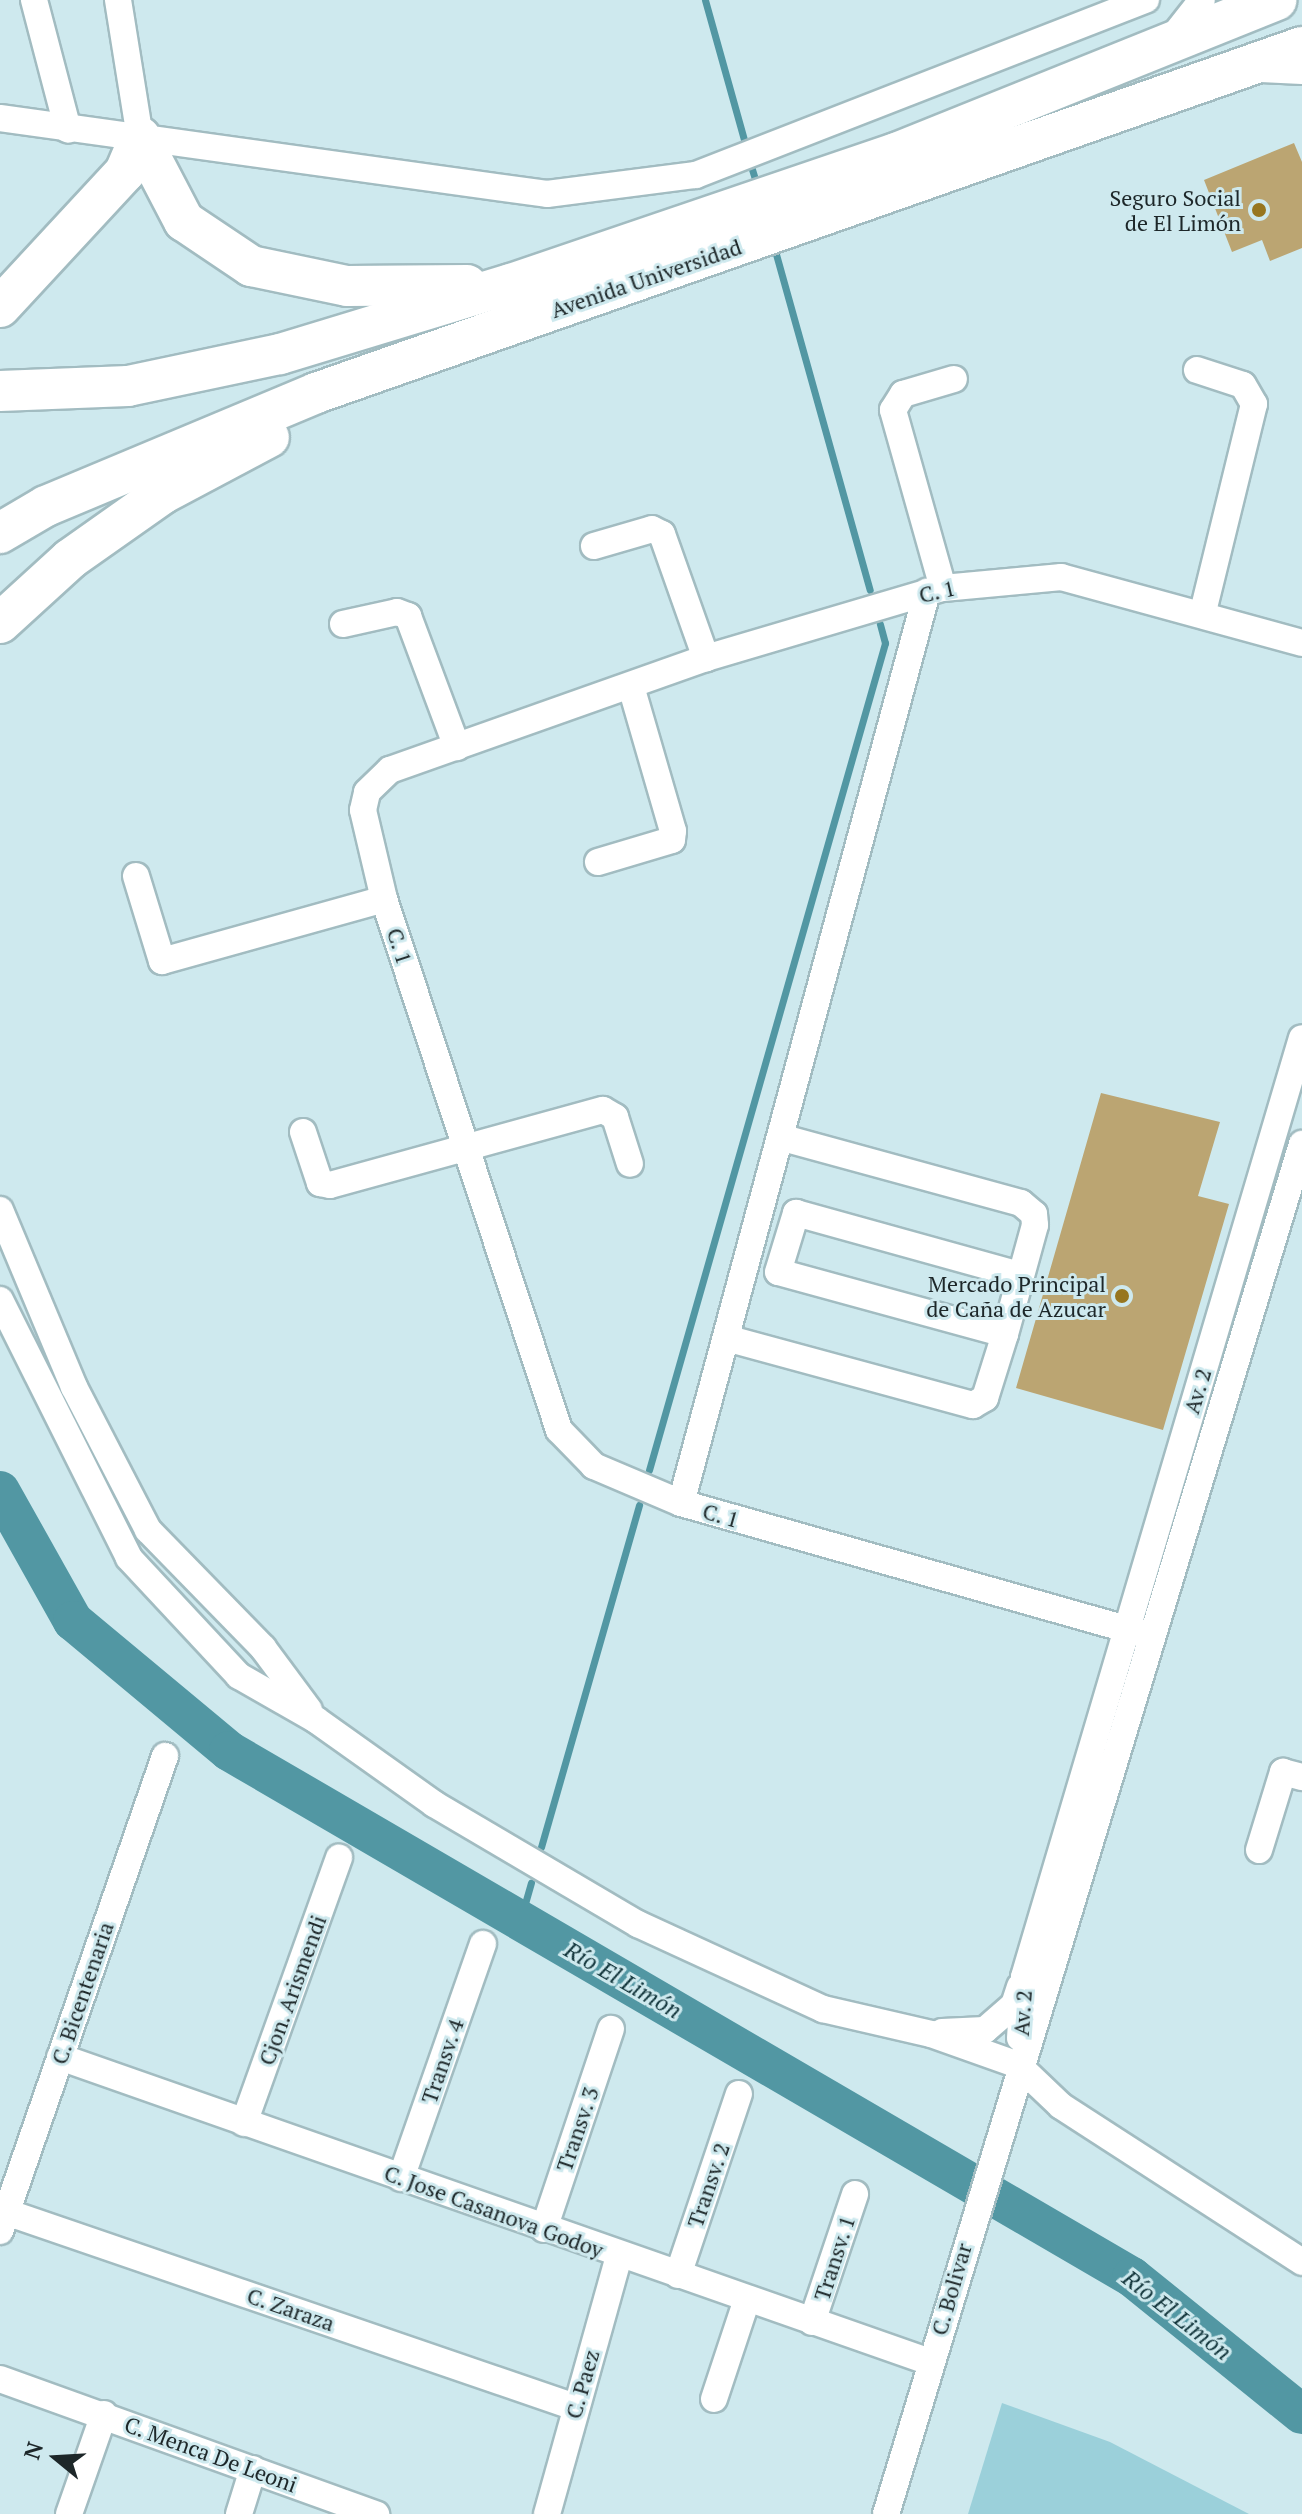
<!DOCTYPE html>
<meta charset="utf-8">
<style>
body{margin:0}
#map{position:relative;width:1302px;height:2514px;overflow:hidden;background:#cee9ee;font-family:"PT Serif",serif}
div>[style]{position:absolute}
.green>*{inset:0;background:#9bd0da}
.stream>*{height:7px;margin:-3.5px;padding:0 3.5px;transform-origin:3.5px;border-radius:3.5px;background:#5297a3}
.river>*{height:40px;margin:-20px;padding:0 20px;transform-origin:20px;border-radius:20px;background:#5297a3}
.building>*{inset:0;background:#bba572}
.roads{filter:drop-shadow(2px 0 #a2bcc1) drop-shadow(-2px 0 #a2bcc1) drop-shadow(0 2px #a2bcc1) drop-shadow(0 -2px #a2bcc1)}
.street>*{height:26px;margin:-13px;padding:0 13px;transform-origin:13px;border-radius:13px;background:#fff}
.primary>*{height:40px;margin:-20px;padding:0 20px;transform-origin:20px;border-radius:20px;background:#fff}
.dots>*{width:22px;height:22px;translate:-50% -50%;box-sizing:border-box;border:4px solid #cee9ee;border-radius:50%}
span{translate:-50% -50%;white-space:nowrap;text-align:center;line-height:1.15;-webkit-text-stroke:6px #cee9ee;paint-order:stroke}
.poi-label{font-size:22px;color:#1d2729}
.right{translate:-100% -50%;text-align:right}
.street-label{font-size:22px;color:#1d2729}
.water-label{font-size:24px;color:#13363c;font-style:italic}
.north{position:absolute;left:16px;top:2418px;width:80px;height:80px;-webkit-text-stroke:6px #cee9ee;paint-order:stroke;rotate:288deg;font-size:22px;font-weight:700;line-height:32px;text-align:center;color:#1d2729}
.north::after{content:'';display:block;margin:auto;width:28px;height:36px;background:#1d2729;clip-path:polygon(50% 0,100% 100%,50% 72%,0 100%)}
</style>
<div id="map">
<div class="green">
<div style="clip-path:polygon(1002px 2403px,1110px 2442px,1249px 2514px,968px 2514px)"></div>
</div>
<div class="stream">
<div style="left:705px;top:0;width:148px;rotate:74.4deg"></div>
<div style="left:751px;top:166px;width:21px;rotate:73deg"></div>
<div style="left:774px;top:247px;width:356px;rotate:74.4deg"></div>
<div style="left:649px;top:1470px;width:860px;rotate:-74.07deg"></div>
<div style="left:885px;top:643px;width:20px;rotate:-105deg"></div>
<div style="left:541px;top:1847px;width:356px;rotate:-74deg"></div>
<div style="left:520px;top:1921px;width:40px;rotate:-74deg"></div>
</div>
<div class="river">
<div style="left:0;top:1491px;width:149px;rotate:60.7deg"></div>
<div style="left:73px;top:1621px;width:203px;rotate:39.8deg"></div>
<div style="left:229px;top:1751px;width:1045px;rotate:30.22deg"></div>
<div style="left:1132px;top:2277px;width:218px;rotate:38.9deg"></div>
</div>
<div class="building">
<div style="clip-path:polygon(1294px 143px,1302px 162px,1302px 248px,1270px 261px,1262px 240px,1232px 252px,1204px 180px)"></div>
<div style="clip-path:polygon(1101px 1093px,1220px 1122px,1198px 1196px,1229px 1204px,1163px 1430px,1016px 1388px)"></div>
</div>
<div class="roads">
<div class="street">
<div style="left:34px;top:0;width:134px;rotate:75.3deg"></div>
<div style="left:118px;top:0;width:139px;rotate:80.9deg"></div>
<div style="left:1172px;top:38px;width:48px;rotate:-51.7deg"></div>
<div style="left:1261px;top:69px;width:41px;rotate:2.8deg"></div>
<div style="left:0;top:118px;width:552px;rotate:7.91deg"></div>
<div style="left:547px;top:194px;width:150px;rotate:-7.3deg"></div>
<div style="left:696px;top:175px;width:483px;rotate:-21.3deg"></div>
<div style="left:1197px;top:370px;width:48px;rotate:18.1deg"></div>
<div style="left:1243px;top:385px;width:22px;rotate:60deg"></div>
<div style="left:1254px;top:404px;width:217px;rotate:103.8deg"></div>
<div style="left:594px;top:546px;width:60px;rotate:-16.3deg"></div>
<div style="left:652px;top:529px;width:11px;rotate:27deg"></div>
<div style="left:662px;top:534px;width:132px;rotate:70.5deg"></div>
<div style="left:943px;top:588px;width:185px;rotate:-105.7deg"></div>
<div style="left:893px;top:410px;width:19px;rotate:-58deg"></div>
<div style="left:903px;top:394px;width:53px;rotate:-16.4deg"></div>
<div style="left:343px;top:624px;width:55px;rotate:-12.5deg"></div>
<div style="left:397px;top:612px;width:12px;rotate:20deg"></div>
<div style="left:408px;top:616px;width:140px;rotate:69.5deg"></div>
<div style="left:598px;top:862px;width:77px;rotate:-16.6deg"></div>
<div style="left:672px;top:840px;width:9px;rotate:-84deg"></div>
<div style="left:673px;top:831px;width:151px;rotate:-106.2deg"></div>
<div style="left:136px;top:876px;width:89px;rotate:73deg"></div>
<div style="left:162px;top:961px;width:230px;rotate:-15.6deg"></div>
<div style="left:303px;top:1132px;width:54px;rotate:71.6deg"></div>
<div style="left:320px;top:1183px;width:10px;rotate:11deg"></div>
<div style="left:330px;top:1185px;width:283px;rotate:-15.4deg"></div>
<div style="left:603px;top:1110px;width:14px;rotate:30deg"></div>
<div style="left:615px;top:1117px;width:49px;rotate:72.3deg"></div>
<div style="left:0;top:1210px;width:192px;rotate:67.3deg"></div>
<div style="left:74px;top:1387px;width:161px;rotate:62.6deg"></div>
<div style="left:148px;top:1530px;width:165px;rotate:45.7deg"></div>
<div style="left:263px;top:1648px;width:77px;rotate:53.4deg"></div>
<div style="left:0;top:1300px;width:288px;rotate:63.4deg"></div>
<div style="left:129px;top:1558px;width:161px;rotate:47deg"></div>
<div style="left:239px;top:1676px;width:89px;rotate:29.7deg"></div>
<div style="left:316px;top:1720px;width:145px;rotate:35.4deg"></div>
<div style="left:434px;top:1804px;width:237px;rotate:30.5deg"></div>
<div style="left:638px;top:1924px;width:204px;rotate:24.7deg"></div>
<div style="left:823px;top:2009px;width:111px;rotate:13deg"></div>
<div style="left:931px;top:2034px;width:92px;rotate:19.6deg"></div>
<div style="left:1018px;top:2065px;width:59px;rotate:43.6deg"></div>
<div style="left:1061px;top:2106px;width:287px;rotate:32.9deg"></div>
<div style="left:1005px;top:1334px;width:235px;rotate:-164.7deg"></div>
<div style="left:778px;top:1272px;width:62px;rotate:-73deg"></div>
<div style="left:796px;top:1213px;width:232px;rotate:15.5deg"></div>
<div style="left:726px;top:1338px;width:256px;rotate:15.2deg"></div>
<div style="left:973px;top:1405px;width:14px;rotate:-30deg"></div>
<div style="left:985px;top:1398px;width:67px;rotate:-72.6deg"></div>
<div style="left:1005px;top:1334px;width:113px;rotate:-74.6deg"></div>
<div style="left:1035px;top:1225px;width:11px;rotate:-95deg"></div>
<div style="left:1034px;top:1214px;width:17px;rotate:-140deg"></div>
<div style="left:1021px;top:1203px;width:246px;rotate:-164.7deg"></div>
<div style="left:681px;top:1503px;width:944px;rotate:-74.89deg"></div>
<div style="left:1151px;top:1636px;width:488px;rotate:-164.2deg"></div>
<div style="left:681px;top:1503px;width:95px;rotate:-157deg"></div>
<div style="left:594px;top:1466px;width:50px;rotate:-134.2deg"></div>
<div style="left:559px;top:1430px;width:559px;rotate:-108.24deg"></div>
<div style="left:384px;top:899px;width:91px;rotate:-103.3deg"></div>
<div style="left:363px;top:810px;width:18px;rotate:-77deg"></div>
<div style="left:367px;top:792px;width:32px;rotate:-44deg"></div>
<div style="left:390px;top:770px;width:335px;rotate:-19.5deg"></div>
<div style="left:706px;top:658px;width:247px;rotate:-16.5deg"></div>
<div style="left:943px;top:588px;width:119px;rotate:-5.3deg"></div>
<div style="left:1061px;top:577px;width:250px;rotate:15.3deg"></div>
<div style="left:1259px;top:1850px;width:82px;rotate:-72.9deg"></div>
<div style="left:1283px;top:1772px;width:20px;rotate:15deg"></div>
<div style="left:942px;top:2032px;width:43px;rotate:-2.7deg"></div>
<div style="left:985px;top:2030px;width:38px;rotate:-41deg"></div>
<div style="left:1014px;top:2005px;width:19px;rotate:-72deg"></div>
<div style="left:1020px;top:2038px;width:61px;rotate:-86.2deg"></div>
<div style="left:1024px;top:1977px;width:979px;rotate:-73.51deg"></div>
<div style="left:60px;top:2057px;width:922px;rotate:19.32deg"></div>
<div style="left:244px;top:2123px;width:282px;rotate:-70.3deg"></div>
<div style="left:401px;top:2178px;width:248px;rotate:-70.7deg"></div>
<div style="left:6px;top:2212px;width:601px;rotate:18.92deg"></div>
<div style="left:544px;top:2229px;width:211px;rotate:-71.5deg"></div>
<div style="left:0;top:2231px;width:503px;rotate:-70.84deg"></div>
<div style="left:678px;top:2275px;width:191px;rotate:-71.4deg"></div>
<div style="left:812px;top:2322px;width:135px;rotate:-71.4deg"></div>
<div style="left:0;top:2379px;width:400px;rotate:19.8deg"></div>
<div style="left:714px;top:2399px;width:105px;rotate:-71.7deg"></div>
<div style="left:69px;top:2514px;width:106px;rotate:-70.7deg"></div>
<div style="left:239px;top:2514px;width:47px;rotate:-72.7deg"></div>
<div style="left:547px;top:2514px;width:268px;rotate:-74.4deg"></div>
<div style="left:886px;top:2514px;width:1432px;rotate:-73.11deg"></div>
</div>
<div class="primary">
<div style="left:140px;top:137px;width:95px;rotate:62.4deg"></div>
<div style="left:184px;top:221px;width:81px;rotate:33.9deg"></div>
<div style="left:251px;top:266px;width:98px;rotate:11.8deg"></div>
<div style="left:347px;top:286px;width:120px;rotate:-0.5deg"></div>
<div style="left:0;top:307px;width:184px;rotate:-47.2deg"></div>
<div style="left:125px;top:172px;width:38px;rotate:-67deg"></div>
<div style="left:0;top:391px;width:128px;rotate:-2.2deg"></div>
<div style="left:128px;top:386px;width:155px;rotate:-11.9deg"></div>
<div style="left:280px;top:354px;width:241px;rotate:-16.9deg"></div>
<div style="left:511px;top:284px;width:407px;rotate:-18.8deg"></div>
<div style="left:896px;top:153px;width:410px;rotate:-21.9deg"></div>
<div style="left:0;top:533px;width:53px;rotate:-30.4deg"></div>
<div style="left:46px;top:506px;width:293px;rotate:-22.7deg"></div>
<div style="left:316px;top:393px;width:1045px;rotate:-19.34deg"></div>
<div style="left:0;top:623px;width:95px;rotate:-42.4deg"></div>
<div style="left:70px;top:559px;width:113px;rotate:-35.2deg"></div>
<div style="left:162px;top:494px;width:121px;rotate:-28deg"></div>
</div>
</div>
<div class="dots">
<div style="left:1259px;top:210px;background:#97761f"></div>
<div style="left:1122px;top:1296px;background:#97761f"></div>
</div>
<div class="poi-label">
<span class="right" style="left:1241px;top:210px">Seguro Social<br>de El Limón</span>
<span class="right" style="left:1106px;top:1296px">Mercado Principal<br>de Caña de Azucar</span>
</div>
<div class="street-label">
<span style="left:646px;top:278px;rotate:-19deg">Avenida Universidad</span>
<span style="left:937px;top:591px;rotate:-13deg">C. 1</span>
<span style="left:400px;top:946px;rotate:72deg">C. 1</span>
<span style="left:1197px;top:1391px;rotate:-73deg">Av. 2</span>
<span style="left:721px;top:1515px;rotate:16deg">C. 1</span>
<span style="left:292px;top:1990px;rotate:-70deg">Cjon. Arismendi</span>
<span style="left:82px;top:1993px;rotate:-71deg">C. Bicentenaria</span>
<span style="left:1022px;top:2013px;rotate:-86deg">Av. 2</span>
<span style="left:442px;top:2061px;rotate:-71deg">Transv. 4</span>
<span style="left:577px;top:2129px;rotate:-71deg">Transv. 3</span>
<span style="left:708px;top:2185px;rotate:-71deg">Transv. 2</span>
<span style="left:494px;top:2211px;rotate:20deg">C. Jose Casanova Godoy</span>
<span style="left:834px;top:2258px;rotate:-72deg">Transv. 1</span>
<span style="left:951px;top:2289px;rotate:-74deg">C. Bolivar</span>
<span style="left:291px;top:2309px;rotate:19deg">C. Zaraza</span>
<span style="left:582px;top:2384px;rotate:-74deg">C. Paez</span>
<span style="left:211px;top:2454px;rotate:20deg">C. Menca De Leoni</span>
</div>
<div class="water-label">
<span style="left:623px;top:1980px;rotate:30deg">Río El Limón</span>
<span style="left:1177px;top:2315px;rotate:38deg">Río El Limón</span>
</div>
<div class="north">N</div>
</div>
